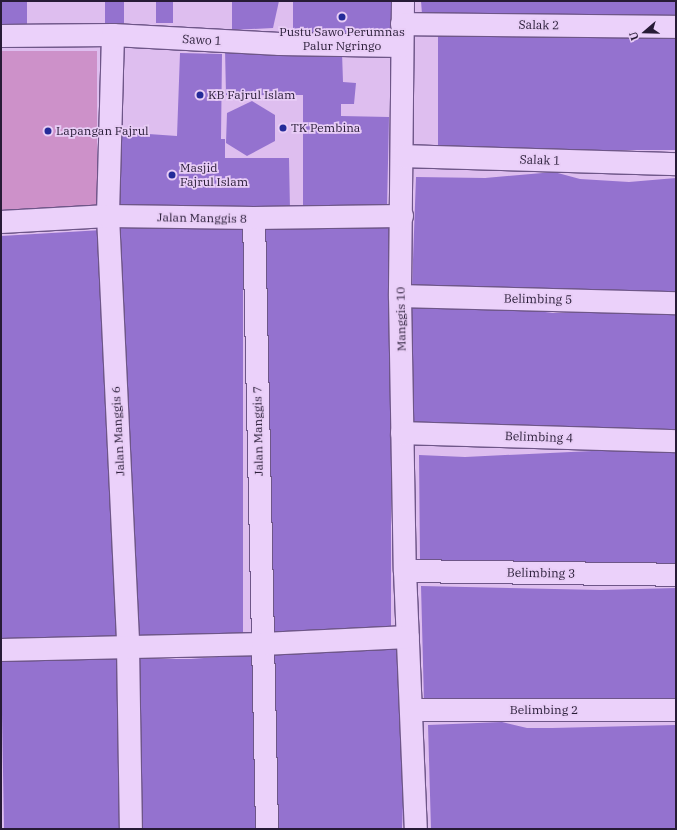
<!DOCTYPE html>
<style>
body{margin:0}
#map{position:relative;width:677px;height:830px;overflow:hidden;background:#debeef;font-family:"IBM Plex Serif",serif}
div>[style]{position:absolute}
.green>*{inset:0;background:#cd91c9;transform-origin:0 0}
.building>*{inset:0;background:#9472cf;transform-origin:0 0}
.roads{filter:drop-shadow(1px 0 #6e5688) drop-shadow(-1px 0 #6e5688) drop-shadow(0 1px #6e5688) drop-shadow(0 -1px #6e5688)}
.minor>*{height:22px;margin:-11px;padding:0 11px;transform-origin:11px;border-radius:11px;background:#ebd1fa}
.dots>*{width:11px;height:11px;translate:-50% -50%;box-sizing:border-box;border:2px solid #e8cdf6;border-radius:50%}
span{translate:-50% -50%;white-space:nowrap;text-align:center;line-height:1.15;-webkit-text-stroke:3.5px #e8cdf6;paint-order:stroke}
.street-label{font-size:12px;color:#271b36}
.poi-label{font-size:12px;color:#271b36}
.left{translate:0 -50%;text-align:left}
.frame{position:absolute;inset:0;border:2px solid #271b36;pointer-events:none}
.north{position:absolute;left:625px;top:12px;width:40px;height:40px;-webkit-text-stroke:3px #e8cdf6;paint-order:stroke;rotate:250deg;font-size:11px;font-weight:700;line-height:16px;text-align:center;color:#271b36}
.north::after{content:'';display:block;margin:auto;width:14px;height:18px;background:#271b36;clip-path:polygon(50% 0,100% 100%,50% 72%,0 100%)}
</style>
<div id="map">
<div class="green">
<div style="left:1px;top:51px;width:96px;height:160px"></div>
</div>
<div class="building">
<div style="left:1px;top:1px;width:26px;height:23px"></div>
<div style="left:105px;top:1px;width:19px;height:30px"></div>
<div style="left:156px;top:1px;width:17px;height:22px"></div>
<div style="clip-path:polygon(232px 1px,279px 1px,273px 28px,232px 30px)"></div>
<div style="left:293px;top:1px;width:100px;height:33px"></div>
<div style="clip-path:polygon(421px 1px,676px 1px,676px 19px,422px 14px)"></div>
<div style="left:438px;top:35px;width:238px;height:115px"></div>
<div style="clip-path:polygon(225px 49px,342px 52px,343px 82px,356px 83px,354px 104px,341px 104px,341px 116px,389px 117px,387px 208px,303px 210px,303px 95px,226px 95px)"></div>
<div style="clip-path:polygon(180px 53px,222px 54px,221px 139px,225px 139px,225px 158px,289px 158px,290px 210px,119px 211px,120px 132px,177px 136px)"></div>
<div style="clip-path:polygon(252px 101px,275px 115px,275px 141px,247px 156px,226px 143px,227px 113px)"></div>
<div style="clip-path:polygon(554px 172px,580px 179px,629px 182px,676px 178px,676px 294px,412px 288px,416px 177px,485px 178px)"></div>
<div style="left:261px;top:225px;width:130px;height:411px"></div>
<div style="left:118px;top:228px;width:125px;height:409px"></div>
<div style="clip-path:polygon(102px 230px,118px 640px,1px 644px,1px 236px)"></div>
<div style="clip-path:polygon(410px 305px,507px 307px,553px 313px,676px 311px,676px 431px,413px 427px)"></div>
<div style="clip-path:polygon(676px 447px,676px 567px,420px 561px,419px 455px,465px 457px)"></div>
<div style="clip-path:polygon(421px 586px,601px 590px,676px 588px,676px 705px,424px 702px)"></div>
<div style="clip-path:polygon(398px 648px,404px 783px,402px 829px,277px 829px,270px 651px)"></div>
<div style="clip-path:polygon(256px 654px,261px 829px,141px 829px,133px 659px,191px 659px)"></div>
<div style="left:120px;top:655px;width:174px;height:119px;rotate:89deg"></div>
<div style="clip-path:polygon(502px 722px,527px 728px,552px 728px,676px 725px,676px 829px,431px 829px,428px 725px)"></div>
</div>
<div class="roads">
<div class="minor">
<div style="left:403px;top:1px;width:295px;rotate:90.6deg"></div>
<div style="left:400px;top:296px;width:275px;rotate:89deg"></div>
<div style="left:405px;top:571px;width:258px;rotate:87.6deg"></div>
<div style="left:402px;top:24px;width:274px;rotate:0.6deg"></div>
<div style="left:113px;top:35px;width:181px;rotate:91.6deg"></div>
<div style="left:108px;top:216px;width:429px;rotate:87.3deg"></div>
<div style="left:128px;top:645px;width:184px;rotate:89.1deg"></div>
<div style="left:1px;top:36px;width:112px;rotate:-0.5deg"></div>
<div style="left:113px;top:35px;width:167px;rotate:3.1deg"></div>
<div style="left:280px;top:44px;width:122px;rotate:0.9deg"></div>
<div style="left:403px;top:156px;width:273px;rotate:1.7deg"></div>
<div style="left:254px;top:218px;width:611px;rotate:88.78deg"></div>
<div style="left:1px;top:222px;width:107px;rotate:-3.2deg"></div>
<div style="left:108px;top:216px;width:146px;rotate:0.8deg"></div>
<div style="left:254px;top:218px;width:148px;rotate:-0.8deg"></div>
<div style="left:400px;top:296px;width:276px;rotate:1.5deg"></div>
<div style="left:402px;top:433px;width:274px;rotate:1.7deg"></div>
<div style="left:405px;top:571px;width:271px;rotate:0.8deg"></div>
<div style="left:1px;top:650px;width:262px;rotate:-1.3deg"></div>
<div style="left:263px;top:644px;width:145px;rotate:-2.8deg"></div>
<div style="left:412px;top:710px;width:264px"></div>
</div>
</div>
<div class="dots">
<div style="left:342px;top:17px;background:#242b99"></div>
<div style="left:200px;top:95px;background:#242b99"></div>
<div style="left:283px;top:128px;background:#242b99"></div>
<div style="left:48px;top:131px;background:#242b99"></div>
<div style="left:172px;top:175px;background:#242b99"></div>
</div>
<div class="street-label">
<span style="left:539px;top:25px;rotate:1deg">Salak 2</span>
<span style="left:202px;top:40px;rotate:3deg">Sawo 1</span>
<span style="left:540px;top:160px;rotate:2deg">Salak 1</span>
<span style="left:202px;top:218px;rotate:1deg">Jalan Manggis 8</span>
<span style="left:538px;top:299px;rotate:1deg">Belimbing 5</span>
<span style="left:401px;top:319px;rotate:-91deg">Manggis 10</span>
<span style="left:118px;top:431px;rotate:-93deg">Jalan Manggis 6</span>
<span style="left:258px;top:431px;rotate:-91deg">Jalan Manggis 7</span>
<span style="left:539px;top:437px;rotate:2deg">Belimbing 4</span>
<span style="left:541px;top:573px;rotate:1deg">Belimbing 3</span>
<span style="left:544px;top:710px">Belimbing 2</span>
</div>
<div class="poi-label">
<span style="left:342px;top:39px">Pustu Sawo Perumnas<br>Palur Ngringo</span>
<span class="left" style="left:208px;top:95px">KB Fajrul Islam</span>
<span class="left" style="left:291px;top:128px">TK Pembina</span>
<span class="left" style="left:56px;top:131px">Lapangan Fajrul</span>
<span class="left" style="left:180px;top:175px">Masjid<br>Fajrul Islam</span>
</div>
<div class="frame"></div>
<div class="north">U</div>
</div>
